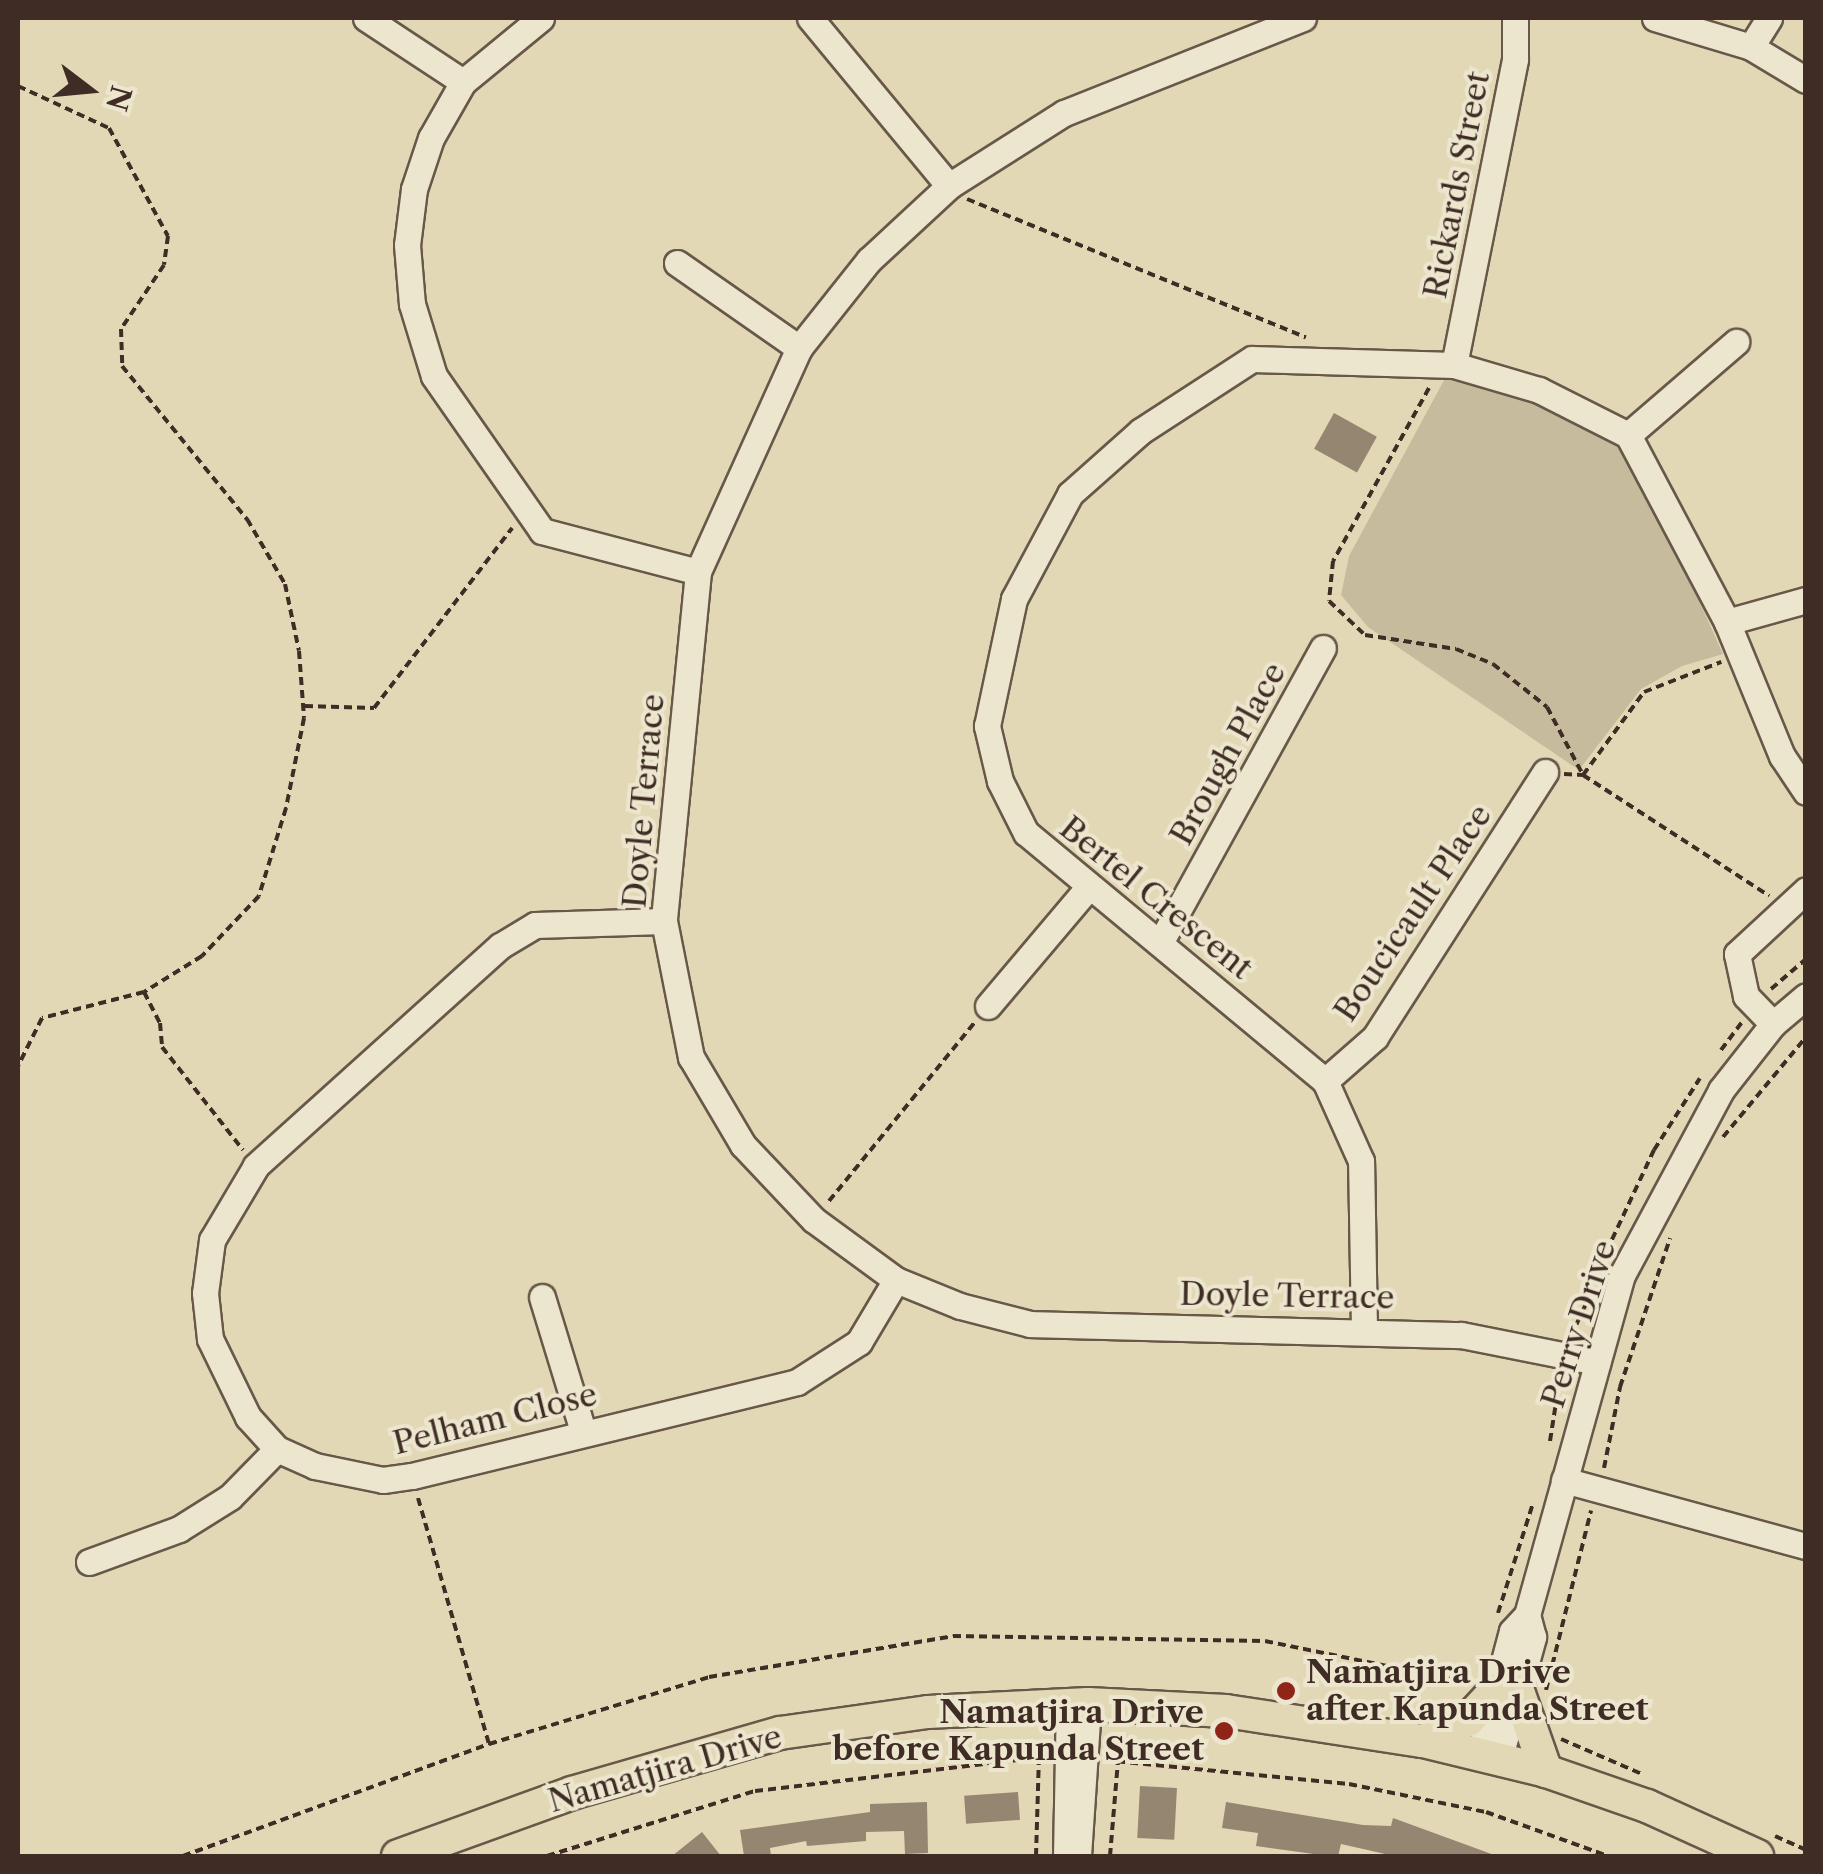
<!DOCTYPE html>
<style>
body{margin:0}
#map{position:relative;width:1823px;height:1874px;overflow:hidden;background:#e3d8b5;font-family:"Libre Caslon Text",serif}
div>[style]{position:absolute}
.green>*{inset:0;background:#c7bb9d}
.building>*{inset:0;background:#948670;transform-origin:0 0}
.path>*{height:4px;margin-top:-2px;transform-origin:0;background:repeating-linear-gradient(90deg,#3f2d25 0 8px,transparent 0 13px)}
.roads{filter:drop-shadow(2px 0 #685849) drop-shadow(-2px 0 #685849) drop-shadow(0 2px #685849) drop-shadow(0 -2px #685849)}
.minor>*{height:25px;margin:-12.5px;padding:0 12.5px;transform-origin:12.5px;border-radius:12.5px;background:#ede6cf}
.major>*{height:32px;margin:-16px;padding:0 16px;transform-origin:16px;border-radius:16px;background:#e3d8b5}
.dots>*{width:28px;height:28px;translate:-50% -50%;box-sizing:border-box;border:5px solid #ede6cf;border-radius:50%}
span{translate:-50% -50%;white-space:nowrap;text-align:center;line-height:1.15;-webkit-text-stroke:8px #ede6cf;paint-order:stroke}
.street-label{font-size:32px;color:#3f2d25}
.poi-label{font-size:32px;color:#3f2d25;font-weight:700}
.left{translate:0 -50%;text-align:left}
.right{translate:-100% -50%;text-align:right}
.frame{position:absolute;inset:0;border:20px solid #3f2d25;pointer-events:none}
.north{position:absolute;left:40px;top:40px;width:100px;height:100px;-webkit-text-stroke:8px #ede6cf;paint-order:stroke;rotate:106deg;font-size:28px;font-weight:700;line-height:40px;text-align:center;color:#3f2d25}
.north::after{content:'';display:block;margin:auto;width:35px;height:45px;background:#3f2d25;clip-path:polygon(50% 0,100% 100%,50% 72%,0 100%)}
</style>
<div id="map">
<div class="green">
<div style="clip-path:polygon(1449px 371px,1537px 393px,1627px 440px,1723px 654px,1682px 666px,1641px 689px,1579px 770px,1368px 627px,1341px 595px,1349px 556px)"></div>
</div>
<div class="building">
<div style="left:1334px;top:413px;width:49px;height:41px;rotate:29deg"></div>
<div style="left:1140px;top:1786px;width:37px;height:52px;rotate:3deg"></div>
<div style="left:1018px;top:1792px;width:28px;height:54px;rotate:86deg"></div>
<div style="clip-path:polygon(927px 1802px,928px 1853px,905px 1854px,904px 1831px,866px 1832px,866px 1841px,807px 1846px,806px 1841px,770px 1848px,771px 1856px,744px 1856px,740px 1830px,870px 1812px,870px 1804px)"></div>
<div style="clip-path:polygon(1226px 1802px,1363px 1825px,1391px 1826px,1393px 1818px,1497px 1856px,1394px 1856px,1341px 1844px,1338px 1856px,1328px 1856px,1256px 1846px,1258px 1833px,1222px 1828px)"></div>
<div style="clip-path:polygon(702px 1832px,721px 1856px,672px 1856px)"></div>
</div>
<div class="path">
<div style="left:18px;top:86px;width:100px;rotate:24.8deg"></div>
<div style="left:109px;top:128px;width:123px;rotate:61.4deg"></div>
<div style="left:168px;top:236px;width:29px;rotate:98deg"></div>
<div style="left:164px;top:265px;width:77px;rotate:123.9deg"></div>
<div style="left:121px;top:329px;width:37px;rotate:88deg"></div>
<div style="left:122px;top:366px;width:198px;rotate:50.8deg"></div>
<div style="left:247px;top:519px;width:75px;rotate:59.7deg"></div>
<div style="left:285px;top:584px;width:68px;rotate:78.2deg"></div>
<div style="left:299px;top:651px;width:67px;rotate:85.7deg"></div>
<div style="left:304px;top:718px;width:92px;rotate:101.3deg"></div>
<div style="left:286px;top:808px;width:92px;rotate:107.1deg"></div>
<div style="left:259px;top:896px;width:83px;rotate:133.5deg"></div>
<div style="left:202px;top:956px;width:68px;rotate:148.2deg"></div>
<div style="left:144px;top:992px;width:105px;rotate:165.7deg"></div>
<div style="left:42px;top:1018px;width:54px;rotate:116.6deg"></div>
<div style="left:967px;top:199px;width:366px;rotate:22.2deg"></div>
<div style="left:1429px;top:388px;width:198px;rotate:119deg"></div>
<div style="left:1333px;top:561px;width:40px;rotate:95.7deg"></div>
<div style="left:1329px;top:601px;width:50px;rotate:43.4deg"></div>
<div style="left:1365px;top:635px;width:92px;rotate:8.7deg"></div>
<div style="left:1456px;top:649px;width:40px;rotate:22deg"></div>
<div style="left:1493px;top:664px;width:69px;rotate:38.5deg"></div>
<div style="left:1547px;top:707px;width:77px;rotate:62.1deg"></div>
<div style="left:1583px;top:775px;width:222px;rotate:33deg"></div>
<div style="left:305px;top:706px;width:69px;rotate:1.7deg"></div>
<div style="left:374px;top:708px;width:227px;rotate:-52.5deg"></div>
<div style="left:1564px;top:774px;width:19px;rotate:3deg"></div>
<div style="left:1583px;top:775px;width:103px;rotate:-53.7deg"></div>
<div style="left:1644px;top:692px;width:83px;rotate:-21.3deg"></div>
<div style="left:1771px;top:989px;width:46px;rotate:-40.6deg"></div>
<div style="left:144px;top:992px;width:35px;rotate:63deg"></div>
<div style="left:160px;top:1023px;width:24px;rotate:85deg"></div>
<div style="left:162px;top:1047px;width:131px;rotate:51.8deg"></div>
<div style="left:1721px;top:1050px;width:35px;rotate:-53deg"></div>
<div style="left:1723px;top:1137px;width:130px;rotate:-50.3deg"></div>
<div style="left:829px;top:1201px;width:231px;rotate:-50.8deg"></div>
<div style="left:1601px;top:1263px;width:125px;rotate:-64.9deg"></div>
<div style="left:1654px;top:1150px;width:85px;rotate:-57.4deg"></div>
<div style="left:1571px;top:1336px;width:50px;rotate:-65deg"></div>
<div style="left:1550px;top:1441px;width:65px;rotate:-81.1deg"></div>
<div style="left:1604px;top:1468px;width:83px;rotate:-78.8deg"></div>
<div style="left:1620px;top:1387px;width:157px;rotate:-71.4deg"></div>
<div style="left:418px;top:1498px;width:256px;rotate:73.9deg"></div>
<div style="left:1498px;top:1613px;width:115px;rotate:-72.3deg"></div>
<div style="left:1546px;top:1690px;width:185px;rotate:-75.9deg"></div>
<div style="left:1561px;top:1739px;width:90px;rotate:23.4deg"></div>
<div style="left:1104px;top:1760px;width:246px;rotate:5.6deg"></div>
<div style="left:1349px;top:1784px;width:140px;rotate:11.6deg"></div>
<div style="left:1486px;top:1812px;width:130px;rotate:19.8deg"></div>
<div style="left:1775px;top:1836px;width:34px;rotate:24deg"></div>
<div style="left:183px;top:1856px;width:326px;rotate:-20.1deg"></div>
<div style="left:489px;top:1744px;width:230px;rotate:-16.9deg"></div>
<div style="left:709px;top:1677px;width:247px;rotate:-9.5deg"></div>
<div style="left:953px;top:1636px;width:312px;rotate:0.9deg"></div>
<div style="left:1265px;top:1641px;width:208px;rotate:11.6deg"></div>
<div style="left:547px;top:1856px;width:218px;rotate:-17.4deg"></div>
<div style="left:755px;top:1791px;width:292px;rotate:-6.7deg"></div>
<div style="left:1036px;top:1856px;width:99px;rotate:-88.3deg"></div>
<div style="left:1110px;top:1856px;width:95px;rotate:-85.2deg"></div>
</div>
<div class="roads">
<div class="minor">
<div style="left:366px;top:18px;width:116px;rotate:33.4deg"></div>
<div style="left:541px;top:18px;width:101px;rotate:140.6deg"></div>
<div style="left:463px;top:82px;width:64px;rotate:119.7deg"></div>
<div style="left:431px;top:138px;width:54px;rotate:108.4deg"></div>
<div style="left:414px;top:189px;width:56px;rotate:97.1deg"></div>
<div style="left:407px;top:245px;width:59px;rotate:85.2deg"></div>
<div style="left:412px;top:304px;width:75px;rotate:73deg"></div>
<div style="left:434px;top:376px;width:189px;rotate:55.1deg"></div>
<div style="left:542px;top:531px;width:161px;rotate:14.7deg"></div>
<div style="left:810px;top:18px;width:218px;rotate:50.4deg"></div>
<div style="left:1303px;top:18px;width:257px;rotate:158.3deg"></div>
<div style="left:1064px;top:113px;width:136px;rotate:147.6deg"></div>
<div style="left:949px;top:186px;width:109px;rotate:137.2deg"></div>
<div style="left:869px;top:260px;width:112px;rotate:128.5deg"></div>
<div style="left:799px;top:348px;width:246px;rotate:114.3deg"></div>
<div style="left:698px;top:572px;width:351px;rotate:95.6deg"></div>
<div style="left:664px;top:921px;width:139px;rotate:78.8deg"></div>
<div style="left:691px;top:1057px;width:102px;rotate:59.4deg"></div>
<div style="left:743px;top:1145px;width:103px;rotate:46.6deg"></div>
<div style="left:814px;top:1220px;width:102px;rotate:36.2deg"></div>
<div style="left:896px;top:1280px;width:69px;rotate:22.1deg"></div>
<div style="left:960px;top:1306px;width:72px;rotate:14.4deg"></div>
<div style="left:1030px;top:1324px;width:431px;rotate:1.5deg"></div>
<div style="left:1461px;top:1335px;width:139px;rotate:11.2deg"></div>
<div style="left:1655px;top:18px;width:100px;rotate:16.8deg"></div>
<div style="left:1751px;top:47px;width:64px;rotate:31deg"></div>
<div style="left:1751px;top:47px;width:34px;rotate:-58deg"></div>
<div style="left:677px;top:263px;width:149px;rotate:34.9deg"></div>
<div style="left:1454px;top:365px;width:312px;rotate:-78.7deg"></div>
<div style="left:1515px;top:59px;width:41px;rotate:-90deg"></div>
<div style="left:1628px;top:435px;width:143px;rotate:-40.7deg"></div>
<div style="left:1727px;top:622px;width:82px;rotate:-15.6deg"></div>
<div style="left:664px;top:921px;width:129px;rotate:178.2deg"></div>
<div style="left:535px;top:925px;width:41px;rotate:149deg"></div>
<div style="left:500px;top:946px;width:329px;rotate:138deg"></div>
<div style="left:256px;top:1166px;width:86px;rotate:120.7deg"></div>
<div style="left:212px;top:1240px;width:53px;rotate:97.5deg"></div>
<div style="left:205px;top:1293px;width:46px;rotate:83.8deg"></div>
<div style="left:210px;top:1339px;width:87px;rotate:64deg"></div>
<div style="left:248px;top:1417px;width:43px;rotate:47.8deg"></div>
<div style="left:277px;top:1449px;width:42px;rotate:24.1deg"></div>
<div style="left:315px;top:1466px;width:69px;rotate:11.6deg"></div>
<div style="left:383px;top:1480px;width:29px;rotate:-8deg"></div>
<div style="left:412px;top:1476px;width:396px;rotate:-13.7deg"></div>
<div style="left:797px;top:1382px;width:74px;rotate:-32.8deg"></div>
<div style="left:859px;top:1342px;width:72px;rotate:-59.2deg"></div>
<div style="left:1160px;top:943px;width:337px;rotate:-61.1deg"></div>
<div style="left:988px;top:1006px;width:153px;rotate:-49.8deg"></div>
<div style="left:1773px;top:1024px;width:39px;rotate:-134deg"></div>
<div style="left:1746px;top:996px;width:43px;rotate:-102.1deg"></div>
<div style="left:1737px;top:954px;width:94px;rotate:-42.8deg"></div>
<div style="left:1325px;top:1081px;width:67px;rotate:-41.3deg"></div>
<div style="left:1375px;top:1037px;width:315px;rotate:-57.3deg"></div>
<div style="left:542px;top:1297px;width:140px;rotate:73deg"></div>
<div style="left:1364px;top:1329px;width:168px;rotate:-91deg"></div>
<div style="left:1361px;top:1161px;width:88px;rotate:-114.2deg"></div>
<div style="left:1325px;top:1081px;width:388px;rotate:-140.3deg"></div>
<div style="left:1026px;top:833px;width:58px;rotate:-116.6deg"></div>
<div style="left:1000px;top:781px;width:57px;rotate:-103.3deg"></div>
<div style="left:987px;top:726px;width:130px;rotate:-78deg"></div>
<div style="left:1014px;top:599px;width:119px;rotate:-61.9deg"></div>
<div style="left:1070px;top:494px;width:95px;rotate:-41.6deg"></div>
<div style="left:1141px;top:431px;width:132px;rotate:-33deg"></div>
<div style="left:1252px;top:359px;width:202px;rotate:1.7deg"></div>
<div style="left:1454px;top:365px;width:89px;rotate:16.4deg"></div>
<div style="left:1539px;top:390px;width:100px;rotate:26.8deg"></div>
<div style="left:1628px;top:435px;width:212px;rotate:62.1deg"></div>
<div style="left:1727px;top:622px;width:145px;rotate:67.7deg"></div>
<div style="left:1782px;top:756px;width:43px;rotate:56.3deg"></div>
<div style="left:1564px;top:1480px;width:251px;rotate:15.3deg"></div>
<div style="left:89px;top:1562px;width:96px;rotate:-20.1deg"></div>
<div style="left:179px;top:1529px;width:60px;rotate:-32.1deg"></div>
<div style="left:230px;top:1497px;width:67px;rotate:-45.6deg"></div>
<div style="left:1479px;top:1755px;width:128px;rotate:-75.1deg"></div>
<div style="left:1512px;top:1631px;width:22px;rotate:-47deg"></div>
<div style="left:1527px;top:1615px;width:353px;rotate:-74.4deg"></div>
<div style="left:1622px;top:1275px;width:210px;rotate:-61.8deg"></div>
<div style="left:1721px;top:1090px;width:84px;rotate:-51.8deg"></div>
<div style="left:1773px;top:1024px;width:43px;rotate:-40.3deg"></div>
<div style="left:1499px;top:1760px;width:128px;rotate:-74.5deg"></div>
<div style="left:1533px;top:1637px;width:23px;rotate:-105deg"></div>
<div style="left:1066px;top:1856px;width:152px;rotate:-88.9deg"></div>
<div style="left:1078px;top:1856px;width:152px;rotate:-86.2deg"></div>
</div>
<div class="major">
<div style="left:1518px;top:1691px;width:85px;rotate:70.7deg"></div>
<div style="left:1423px;top:1741px;width:50px;rotate:-25deg"></div>
<div style="left:1468px;top:1720px;width:41px;rotate:-47deg"></div>
<div style="left:398px;top:1856px;width:185px;rotate:-19.9deg"></div>
<div style="left:572px;top:1793px;width:216px;rotate:-16.1deg"></div>
<div style="left:780px;top:1733px;width:149px;rotate:-8.1deg"></div>
<div style="left:928px;top:1712px;width:160px;rotate:-2.9deg"></div>
<div style="left:1088px;top:1704px;width:138px;rotate:2.9deg"></div>
<div style="left:1226px;top:1711px;width:199px;rotate:8.7deg"></div>
<div style="left:1423px;top:1741px;width:127px;rotate:13.7deg"></div>
<div style="left:1546px;top:1771px;width:107px;rotate:19.1deg"></div>
<div style="left:1647px;top:1806px;width:121px;rotate:24.4deg"></div>
</div>
</div>
<div class="dots">
<div style="left:1286px;top:1691px;background:#8f2418"></div>
<div style="left:1224px;top:1731px;background:#8f2418"></div>
</div>
<div class="street-label">
<span style="left:1457px;top:185px;rotate:-79deg">Rickards Street</span>
<span style="left:1228px;top:754px;rotate:-61deg">Brough Place</span>
<span style="left:644px;top:801px;rotate:-85deg">Doyle Terrace</span>
<span style="left:1156px;top:898px;rotate:39deg">Bertel Crescent</span>
<span style="left:1413px;top:913px;rotate:-56deg">Boucicault Place</span>
<span style="left:1287px;top:1296px;rotate:1deg">Doyle Terrace</span>
<span style="left:1579px;top:1324px;rotate:-72deg">Perry Drive</span>
<span style="left:495px;top:1419px;rotate:-14deg">Pelham Close</span>
<span style="left:665px;top:1769px;rotate:-16deg">Namatjira Drive</span>
</div>
<div class="poi-label">
<span class="left" style="left:1306px;top:1691px">Namatjira Drive<br>after Kapunda Street</span>
<span class="right" style="left:1204px;top:1731px">Namatjira Drive<br>before Kapunda Street</span>
</div>
<div class="frame"></div>
<div class="north">N</div>
</div>
